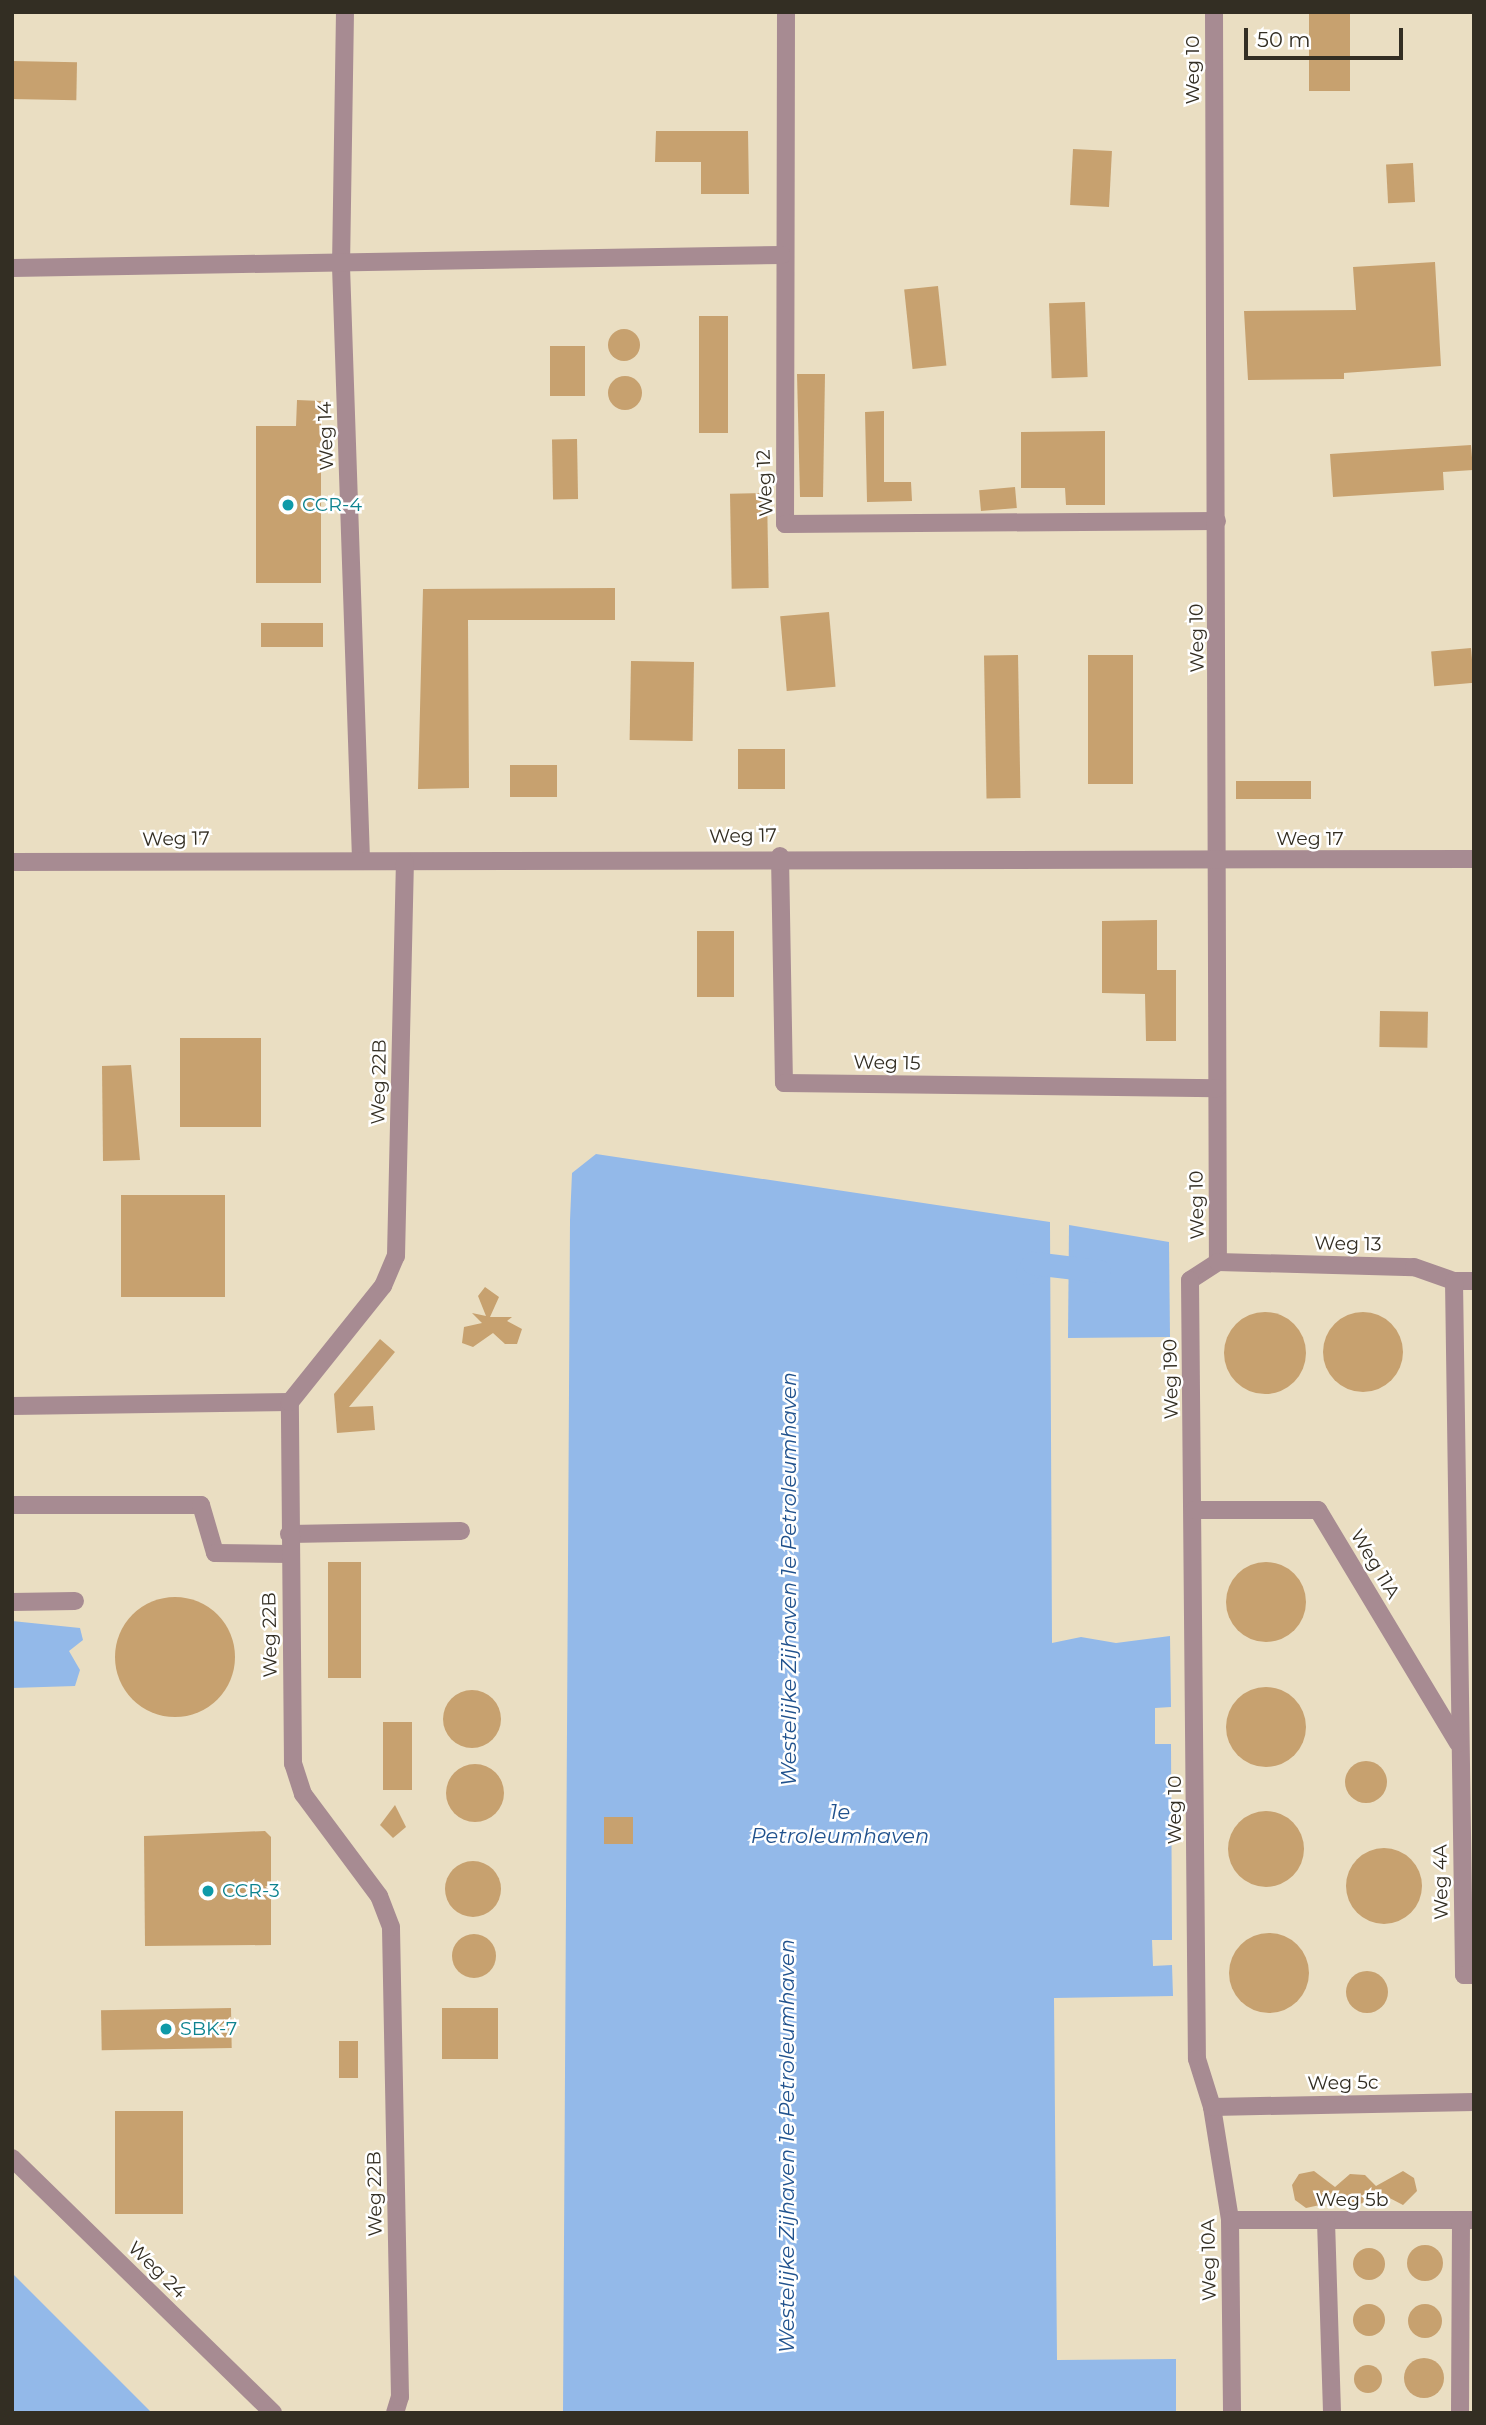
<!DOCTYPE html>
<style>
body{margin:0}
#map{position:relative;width:1486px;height:2425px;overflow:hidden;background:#eadec2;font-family:Montserrat,sans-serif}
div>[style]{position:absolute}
.water>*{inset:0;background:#93b9e9}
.canal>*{height:23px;margin:-11.5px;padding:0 11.5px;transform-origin:11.5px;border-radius:11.5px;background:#93b9e9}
.building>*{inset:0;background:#c7a16f;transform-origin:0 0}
.round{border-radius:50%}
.minor>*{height:18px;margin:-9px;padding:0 9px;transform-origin:9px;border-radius:9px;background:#a78b92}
.dots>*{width:19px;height:19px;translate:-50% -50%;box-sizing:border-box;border:4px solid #fff;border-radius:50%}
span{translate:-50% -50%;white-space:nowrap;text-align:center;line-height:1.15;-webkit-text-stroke:5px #fff;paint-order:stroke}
.street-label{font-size:19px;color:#332e23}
.culture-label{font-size:19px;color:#0d838f}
.left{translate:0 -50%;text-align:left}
.water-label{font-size:21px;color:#21528d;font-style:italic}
.frame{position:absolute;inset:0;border:14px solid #332e23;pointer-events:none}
.scale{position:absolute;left:1244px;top:28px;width:159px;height:32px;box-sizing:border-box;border:4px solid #332e23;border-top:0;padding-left:9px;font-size:21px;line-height:24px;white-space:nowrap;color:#332e23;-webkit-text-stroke:5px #fff;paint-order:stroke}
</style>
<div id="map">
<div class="water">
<div style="clip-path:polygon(596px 1154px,1050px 1222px,1052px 1643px,1081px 1637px,1116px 1643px,1170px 1636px,1171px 1707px,1155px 1708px,1155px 1744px,1171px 1744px,1172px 1940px,1152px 1940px,1153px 1966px,1172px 1965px,1173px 1996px,1054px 1998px,1057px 2360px,1176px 2359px,1176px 2413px,563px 2413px,570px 1220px,572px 1173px)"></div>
<div style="clip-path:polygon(1069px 1225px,1169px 1242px,1170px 1337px,1068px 1338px)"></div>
<div style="clip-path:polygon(12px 1621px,80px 1628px,83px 1640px,69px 1651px,80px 1670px,75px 1686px,12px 1688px)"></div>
<div style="clip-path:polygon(12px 2273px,152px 2413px,12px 2413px)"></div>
</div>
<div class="canal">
<div style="left:1027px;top:1273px;width:12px;rotate:-59deg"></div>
<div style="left:1033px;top:1263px;width:66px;rotate:6.9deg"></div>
</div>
<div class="building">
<div style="left:1309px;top:12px;width:41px;height:79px"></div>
<div style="left:12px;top:61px;width:65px;height:38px;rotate:1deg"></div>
<div style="clip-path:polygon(656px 131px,748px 131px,749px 194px,701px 194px,701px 162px,655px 162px)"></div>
<div style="left:1073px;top:149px;width:39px;height:56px;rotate:3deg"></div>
<div style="left:1413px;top:163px;width:39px;height:27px;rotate:87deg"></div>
<div style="clip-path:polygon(1435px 262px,1441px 366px,1344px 373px,1344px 379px,1248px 380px,1244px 311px,1356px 310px,1353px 267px)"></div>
<div style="left:938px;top:286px;width:80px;height:34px;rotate:84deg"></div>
<div style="left:1085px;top:302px;width:75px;height:36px;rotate:88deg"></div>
<div style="left:699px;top:316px;width:29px;height:117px"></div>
<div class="round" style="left:608px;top:329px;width:32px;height:32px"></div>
<div style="left:550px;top:346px;width:35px;height:50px"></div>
<div style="clip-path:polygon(797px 374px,825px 374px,823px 497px,800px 497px)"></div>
<div class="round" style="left:608px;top:376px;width:34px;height:34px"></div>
<div style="clip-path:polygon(297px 400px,321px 401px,321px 583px,256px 583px,256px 426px,296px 426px)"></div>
<div style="clip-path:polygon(884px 411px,884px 482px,911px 482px,912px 501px,867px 502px,865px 412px)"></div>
<div style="clip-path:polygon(1105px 431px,1105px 505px,1066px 505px,1065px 488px,1021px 488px,1021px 432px)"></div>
<div style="left:577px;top:439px;width:60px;height:25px;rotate:89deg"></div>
<div style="clip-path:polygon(1471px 445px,1473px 470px,1443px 472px,1444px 490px,1333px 497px,1330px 454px)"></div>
<div style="left:1015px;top:487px;width:21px;height:36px;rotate:85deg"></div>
<div style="left:767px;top:493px;width:95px;height:37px;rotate:89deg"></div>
<div style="clip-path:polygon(615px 588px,615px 620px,468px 620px,469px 788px,418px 789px,423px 589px)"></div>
<div style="left:829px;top:612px;width:75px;height:49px;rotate:85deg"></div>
<div style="left:323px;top:623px;width:24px;height:62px;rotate:90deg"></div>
<div style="left:1471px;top:648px;width:35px;height:40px;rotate:85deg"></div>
<div style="left:1018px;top:655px;width:143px;height:34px;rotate:89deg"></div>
<div style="left:1133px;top:655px;width:129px;height:45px;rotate:90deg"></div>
<div style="left:631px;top:661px;width:63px;height:79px;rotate:1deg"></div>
<div style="left:738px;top:749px;width:47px;height:40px"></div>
<div style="left:557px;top:765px;width:32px;height:47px;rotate:90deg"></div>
<div style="left:1236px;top:781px;width:75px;height:18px"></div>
<div style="clip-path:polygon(1157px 920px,1157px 970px,1176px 970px,1176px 1041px,1146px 1041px,1145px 994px,1102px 993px,1102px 921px)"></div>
<div style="left:734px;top:931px;width:66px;height:37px;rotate:90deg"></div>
<div style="left:1380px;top:1011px;width:48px;height:36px;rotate:1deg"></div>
<div style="left:261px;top:1038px;width:89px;height:81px;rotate:90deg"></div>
<div style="clip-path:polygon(131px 1065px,140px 1160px,103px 1161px,102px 1066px)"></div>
<div style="left:121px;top:1195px;width:104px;height:102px"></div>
<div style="clip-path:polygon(485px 1287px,499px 1297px,490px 1317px,512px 1317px,507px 1321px,522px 1329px,517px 1344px,505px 1344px,493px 1333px,473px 1347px,462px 1343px,464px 1327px,482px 1323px,472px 1313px,486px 1316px,478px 1296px)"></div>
<div class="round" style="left:1224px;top:1312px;width:82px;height:82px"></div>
<div class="round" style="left:1323px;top:1312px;width:80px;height:80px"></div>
<div style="clip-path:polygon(380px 1339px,395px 1352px,349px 1407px,373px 1406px,375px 1430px,337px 1433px,334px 1394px)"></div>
<div style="left:328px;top:1562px;width:33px;height:116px"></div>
<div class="round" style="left:1226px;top:1562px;width:80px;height:80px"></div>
<div class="round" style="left:115px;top:1597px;width:120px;height:120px"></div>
<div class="round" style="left:1226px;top:1687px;width:80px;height:80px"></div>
<div class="round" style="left:443px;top:1690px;width:58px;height:58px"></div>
<div style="left:383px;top:1722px;width:29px;height:68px"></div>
<div class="round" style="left:1345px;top:1761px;width:42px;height:42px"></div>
<div class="round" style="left:446px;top:1764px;width:58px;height:58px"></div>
<div style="clip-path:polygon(395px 1805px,406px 1827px,393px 1838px,380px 1825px)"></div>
<div class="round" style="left:1228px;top:1811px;width:76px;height:76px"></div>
<div style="left:604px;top:1817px;width:29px;height:27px"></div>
<div style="clip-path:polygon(265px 1831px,271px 1837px,271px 1945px,145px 1946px,144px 1836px)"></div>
<div class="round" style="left:1346px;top:1848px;width:76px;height:76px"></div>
<div class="round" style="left:445px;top:1861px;width:56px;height:56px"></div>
<div class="round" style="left:1229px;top:1933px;width:80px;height:80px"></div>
<div class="round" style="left:452px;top:1934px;width:44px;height:44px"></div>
<div class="round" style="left:1346px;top:1971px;width:42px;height:42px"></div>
<div style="left:231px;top:2008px;width:40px;height:130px;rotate:89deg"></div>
<div style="left:442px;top:2008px;width:56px;height:51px"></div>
<div style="left:339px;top:2041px;width:19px;height:37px"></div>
<div style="left:115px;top:2111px;width:68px;height:103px"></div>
<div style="clip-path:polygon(1314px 2171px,1335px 2187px,1350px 2174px,1365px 2175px,1376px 2186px,1403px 2171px,1414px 2178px,1417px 2191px,1403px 2205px,1380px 2193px,1355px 2207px,1333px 2191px,1320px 2205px,1306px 2208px,1295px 2200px,1292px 2185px,1299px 2174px)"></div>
<div class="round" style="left:1407px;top:2245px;width:36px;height:36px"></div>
<div class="round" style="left:1353px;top:2248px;width:32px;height:32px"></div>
<div class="round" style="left:1353px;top:2304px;width:32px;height:32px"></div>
<div class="round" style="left:1408px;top:2304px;width:34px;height:34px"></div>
<div class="round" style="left:1404px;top:2358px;width:40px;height:40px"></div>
<div class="round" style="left:1354px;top:2365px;width:28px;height:28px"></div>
</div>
<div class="minor">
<div style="left:345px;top:12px;width:254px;rotate:90.9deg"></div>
<div style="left:341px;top:266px;width:592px;rotate:88.07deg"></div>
<div style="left:786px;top:12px;width:512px;rotate:90.11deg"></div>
<div style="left:785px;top:524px;width:432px;rotate:-0.4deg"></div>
<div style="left:1214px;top:12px;width:1250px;rotate:89.82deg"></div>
<div style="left:12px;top:268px;width:770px;rotate:-0.97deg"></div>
<div style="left:780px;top:856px;width:227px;rotate:89deg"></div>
<div style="left:784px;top:1083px;width:433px;rotate:0.7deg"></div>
<div style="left:12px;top:862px;width:1462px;rotate:-0.12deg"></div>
<div style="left:1218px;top:1262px;width:33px;rotate:147deg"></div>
<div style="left:1190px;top:1280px;width:779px;rotate:89.49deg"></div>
<div style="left:1197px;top:2059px;width:50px;rotate:72.6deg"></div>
<div style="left:1212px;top:2107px;width:114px;rotate:80.9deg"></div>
<div style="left:1230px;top:2220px;width:193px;rotate:89.4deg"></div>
<div style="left:1218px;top:1262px;width:196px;rotate:1.5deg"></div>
<div style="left:1414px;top:1267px;width:42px;rotate:19.3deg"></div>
<div style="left:1454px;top:1281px;width:20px"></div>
<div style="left:1454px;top:1281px;width:694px;rotate:89.17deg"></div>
<div style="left:1464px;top:1975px;width:10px"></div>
<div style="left:12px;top:1406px;width:278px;rotate:-0.8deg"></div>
<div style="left:12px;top:1505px;width:189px"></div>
<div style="left:201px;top:1505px;width:50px;rotate:73.7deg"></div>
<div style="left:215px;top:1553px;width:74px;rotate:0.8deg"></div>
<div style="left:1194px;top:1510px;width:124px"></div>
<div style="left:1318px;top:1510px;width:272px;rotate:59deg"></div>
<div style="left:289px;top:1534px;width:172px;rotate:-1deg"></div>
<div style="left:12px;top:1602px;width:63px;rotate:-0.9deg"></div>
<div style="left:1212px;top:2107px;width:262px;rotate:-1.1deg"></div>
<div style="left:12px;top:2158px;width:365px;rotate:44.3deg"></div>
<div style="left:1230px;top:2220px;width:244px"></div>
<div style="left:1326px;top:2221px;width:192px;rotate:88.2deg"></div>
<div style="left:395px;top:2413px;width:17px;rotate:-73deg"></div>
<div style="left:400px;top:2397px;width:470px;rotate:-91.1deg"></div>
<div style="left:391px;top:1927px;width:33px;rotate:-111deg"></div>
<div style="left:379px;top:1896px;width:127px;rotate:-126.7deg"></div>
<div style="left:303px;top:1794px;width:32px;rotate:-108deg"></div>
<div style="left:293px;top:1764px;width:362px;rotate:-90.5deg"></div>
<div style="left:290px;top:1402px;width:149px;rotate:-51.3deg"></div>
<div style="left:383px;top:1286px;width:33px;rotate:-67deg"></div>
<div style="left:396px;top:1256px;width:394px;rotate:-88.7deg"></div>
<div style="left:1460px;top:2413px;width:193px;rotate:-89.7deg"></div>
</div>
<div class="dots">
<div style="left:288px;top:505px;background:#0f9aa8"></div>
<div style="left:208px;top:1891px;background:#0f9aa8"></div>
<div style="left:166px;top:2029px;background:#0f9aa8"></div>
</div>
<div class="street-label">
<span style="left:1193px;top:70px;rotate:-90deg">Weg 10</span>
<span style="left:326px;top:436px;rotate:-92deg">Weg 14</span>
<span style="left:765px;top:483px;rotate:-93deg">Weg 12</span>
<span style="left:1197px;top:638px;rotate:-91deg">Weg 10</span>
<span style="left:743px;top:836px;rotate:-1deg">Weg 17</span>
<span style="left:176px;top:839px;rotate:-1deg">Weg 17</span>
<span style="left:1310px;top:839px">Weg 17</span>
<span style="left:887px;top:1063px;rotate:1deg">Weg 15</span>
<span style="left:379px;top:1082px;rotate:-89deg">Weg 22B</span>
<span style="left:1197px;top:1205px;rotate:-91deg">Weg 10</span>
<span style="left:1348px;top:1244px;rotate:1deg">Weg 13</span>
<span style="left:1171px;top:1379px;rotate:-91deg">Weg 190</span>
<span style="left:1375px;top:1564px;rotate:59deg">Weg 11A</span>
<span style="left:270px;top:1635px;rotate:-91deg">Weg 22B</span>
<span style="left:1175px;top:1810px;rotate:-90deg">Weg 10</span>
<span style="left:1441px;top:1882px;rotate:-91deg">Weg 4A</span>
<span style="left:1343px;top:2083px;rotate:-1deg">Weg 5c</span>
<span style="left:375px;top:2194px;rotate:-91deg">Weg 22B</span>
<span style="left:1352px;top:2200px">Weg 5b</span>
<span style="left:1209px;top:2260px;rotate:-91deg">Weg 10A</span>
<span style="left:157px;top:2270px;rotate:44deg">Weg 24</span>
</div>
<div class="culture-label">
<span class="left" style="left:302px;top:505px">CCR-4</span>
<span class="left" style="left:222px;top:1891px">CCR-3</span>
<span class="left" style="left:180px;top:2029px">SBK-7</span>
</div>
<div class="water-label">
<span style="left:789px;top:1579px;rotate:-90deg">Westelijke Zijhaven 1e Petroleumhaven</span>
<span style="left:840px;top:1824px">1e<br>Petroleumhaven</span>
<span style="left:787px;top:2146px;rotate:-90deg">Westelijke Zijhaven 1e Petroleumhaven</span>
</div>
<div class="frame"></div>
<div class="scale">50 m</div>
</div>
